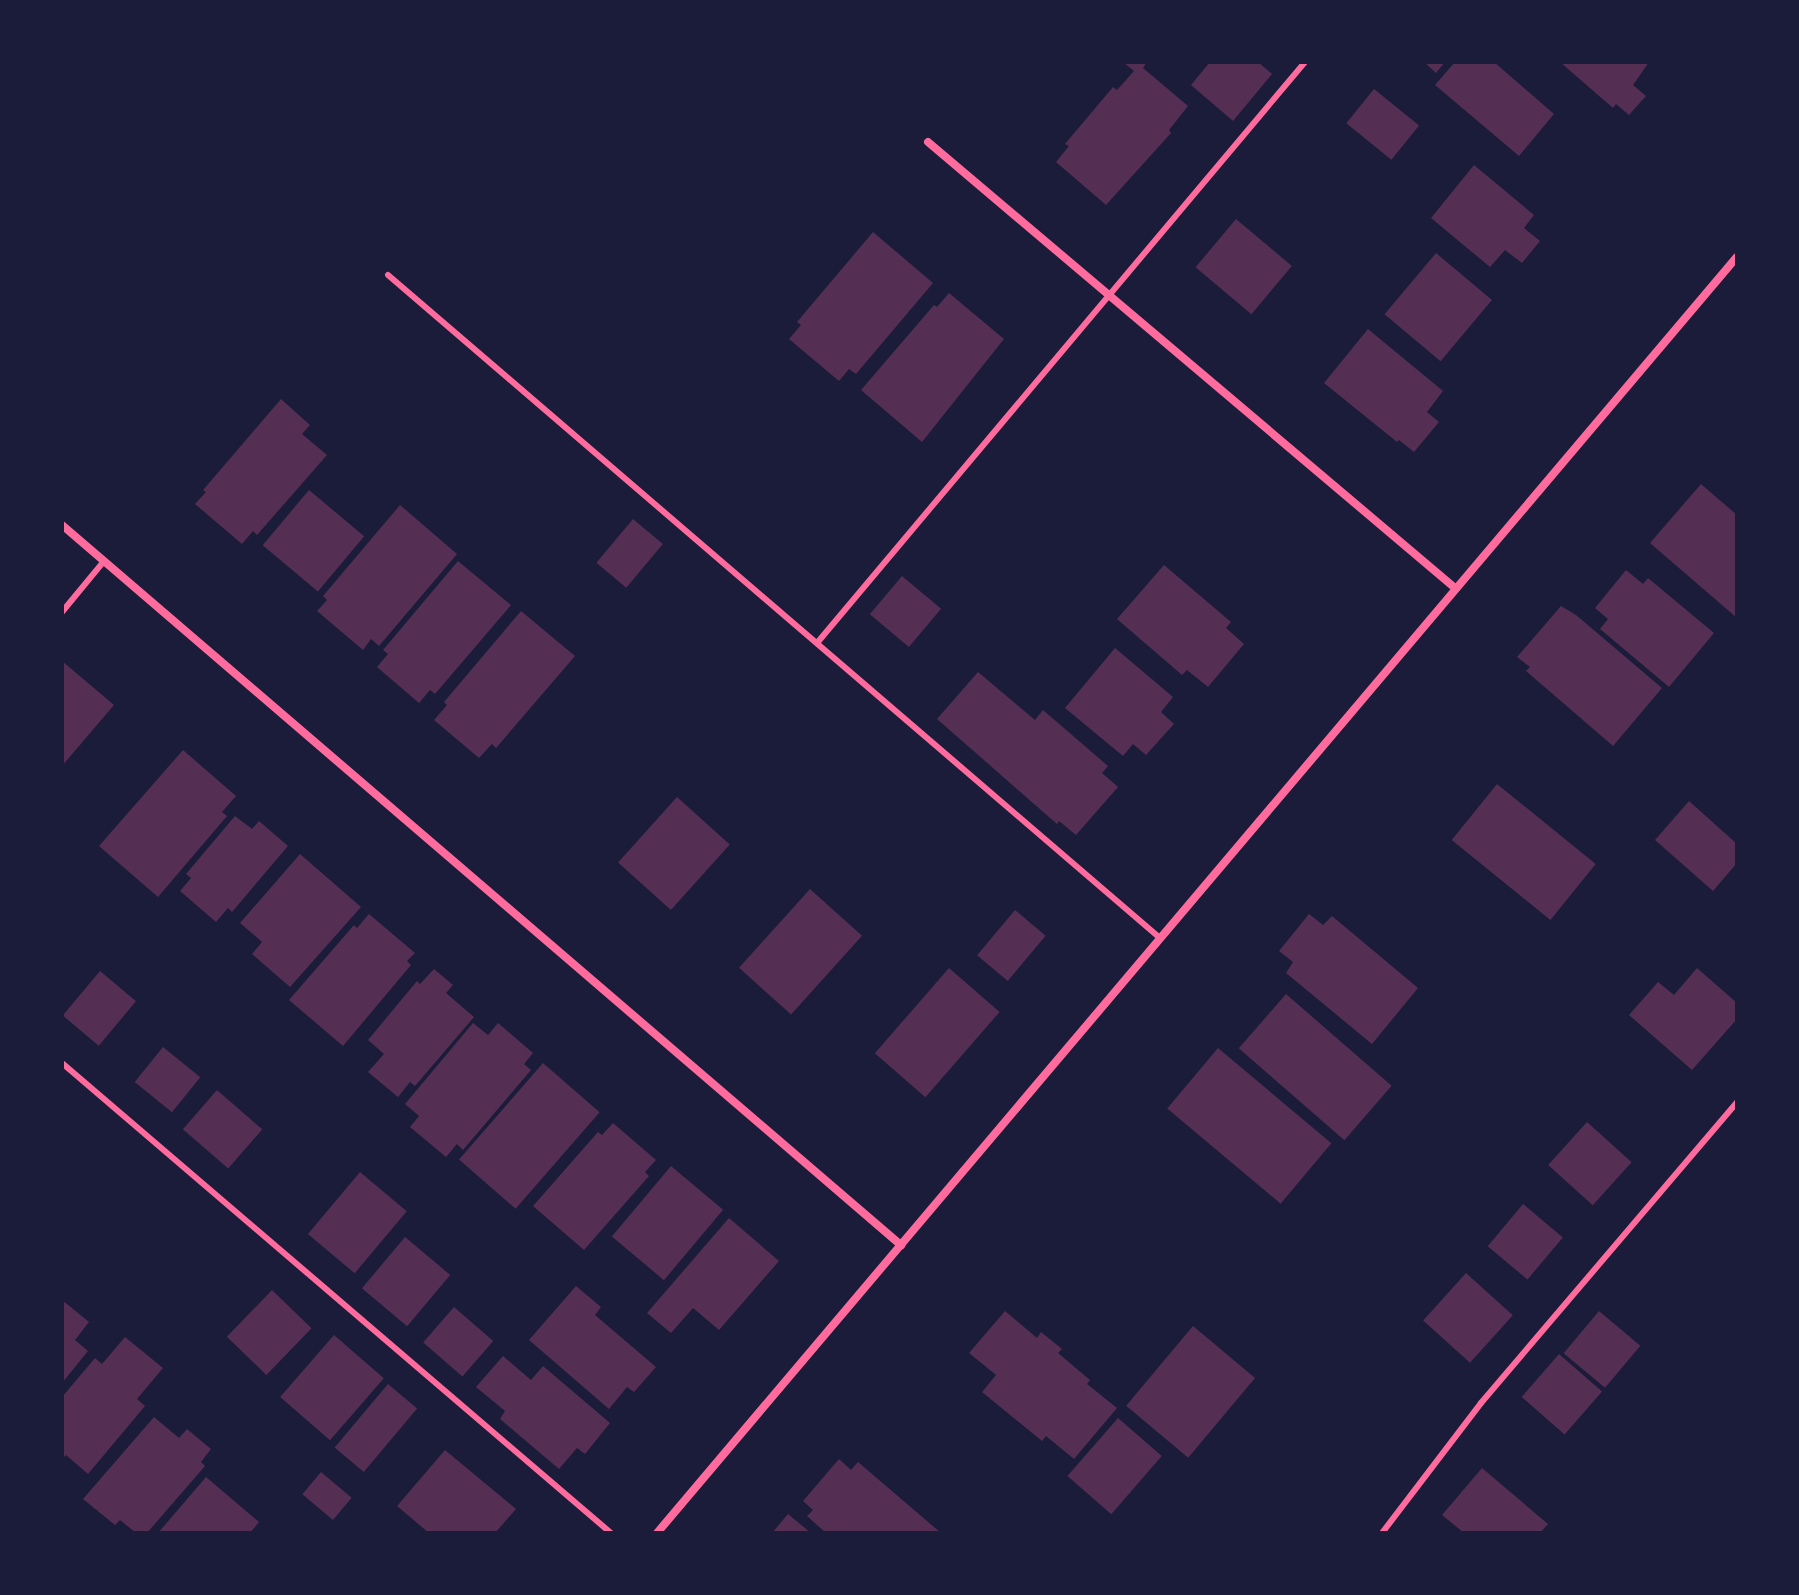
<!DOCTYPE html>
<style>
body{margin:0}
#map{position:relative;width:1799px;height:1595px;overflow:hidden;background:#1b1b3a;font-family:"Zilla Slab",serif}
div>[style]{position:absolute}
.building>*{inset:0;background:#542f53;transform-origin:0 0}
.service>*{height:6px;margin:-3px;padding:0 3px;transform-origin:3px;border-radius:3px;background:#ff6b9d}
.minor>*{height:8px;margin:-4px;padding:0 4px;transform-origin:4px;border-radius:4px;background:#ff6b9d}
span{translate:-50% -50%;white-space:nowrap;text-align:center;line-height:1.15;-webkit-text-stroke:8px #1b1b3a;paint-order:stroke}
.frame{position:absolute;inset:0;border:64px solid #1b1b3a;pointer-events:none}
</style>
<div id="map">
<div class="building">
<div style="clip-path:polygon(1123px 62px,1147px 62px,1143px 68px,1188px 106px,1169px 130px,1171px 133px,1106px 205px,1056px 162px,1069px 146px,1065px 144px,1113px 87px,1117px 90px,1134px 71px)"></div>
<div style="clip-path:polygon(1210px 62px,1258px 62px,1272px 74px,1233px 121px,1191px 85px)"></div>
<div style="clip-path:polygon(1424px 62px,1445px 62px,1436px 73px)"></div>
<div style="clip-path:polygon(1455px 62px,1494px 62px,1554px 114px,1519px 156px,1435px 85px)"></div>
<div style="clip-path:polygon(1560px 62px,1649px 62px,1633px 85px,1646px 96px,1629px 115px,1616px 104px,1613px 108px)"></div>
<div style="left:1374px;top:89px;width:58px;height:44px;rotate:39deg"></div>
<div style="clip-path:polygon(1474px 165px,1534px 215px,1524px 228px,1540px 241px,1522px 263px,1505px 250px,1490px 267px,1431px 218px)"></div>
<div style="left:1236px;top:219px;width:73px;height:63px;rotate:40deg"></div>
<div style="clip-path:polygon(873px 232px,933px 283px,856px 374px,849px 369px,839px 381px,789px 339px,801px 325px,797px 322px)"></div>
<div style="left:1436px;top:253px;width:73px;height:80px;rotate:40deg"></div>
<div style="clip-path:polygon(949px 293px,1004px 339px,922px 442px,861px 390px,934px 305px,937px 307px)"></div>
<div style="clip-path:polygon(1368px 329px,1443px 391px,1427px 412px,1439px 422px,1414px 452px,1399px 440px,1397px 442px,1324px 383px)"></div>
<div style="clip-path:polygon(281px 399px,310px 425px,302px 434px,327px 455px,257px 535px,253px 531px,242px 544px,195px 504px,206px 492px,203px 490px)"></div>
<div style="clip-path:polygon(1701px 484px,1737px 515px,1737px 618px,1650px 543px)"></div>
<div style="left:309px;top:490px;width:72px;height:72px;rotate:40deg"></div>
<div style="clip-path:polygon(400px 505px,457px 554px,379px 646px,371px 639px,363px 650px,317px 611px,327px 600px,323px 596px)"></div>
<div style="left:633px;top:519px;width:39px;height:57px;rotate:40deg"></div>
<div style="clip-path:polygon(458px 561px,511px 605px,435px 694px,430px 690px,419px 703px,377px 667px,388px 654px,383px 650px)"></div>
<div style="clip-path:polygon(1164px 565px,1231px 622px,1226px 628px,1244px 644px,1208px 687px,1187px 670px,1182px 675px,1117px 619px)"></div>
<div style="clip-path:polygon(1626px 570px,1643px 584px,1648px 578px,1714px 633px,1669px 687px,1600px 629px,1608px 619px,1595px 608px)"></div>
<div style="left:902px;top:576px;width:51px;height:50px;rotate:40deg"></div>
<div style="clip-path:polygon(1561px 606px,1576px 615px,1662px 688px,1613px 746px,1526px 671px,1530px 667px,1517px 657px)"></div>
<div style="clip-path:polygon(521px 611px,575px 656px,496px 748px,492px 744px,479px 758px,434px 720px,447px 705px,444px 702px)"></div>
<div style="clip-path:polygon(1115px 648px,1173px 697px,1161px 712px,1174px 724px,1146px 755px,1133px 744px,1123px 756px,1065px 708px)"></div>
<div style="clip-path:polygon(62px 661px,114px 705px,62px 766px)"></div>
<div style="clip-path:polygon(978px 672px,1035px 720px,1043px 710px,1108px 766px,1102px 773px,1118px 787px,1076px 835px,1059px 821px,1057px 824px,937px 719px)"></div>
<div style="clip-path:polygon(183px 750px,236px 796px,222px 812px,227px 816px,158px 897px,99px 846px)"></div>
<div style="left:1497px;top:784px;width:127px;height:72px;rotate:39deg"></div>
<div style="left:677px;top:797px;width:71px;height:88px;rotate:42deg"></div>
<div style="clip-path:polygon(1689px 801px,1737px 844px,1737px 863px,1713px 891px,1655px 840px)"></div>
<div style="clip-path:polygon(235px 816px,252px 829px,259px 821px,288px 846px,232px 912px,228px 908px,216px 922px,180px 891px,191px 878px,186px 874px)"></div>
<div style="clip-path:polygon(300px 854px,361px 907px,290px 987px,252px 954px,262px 942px,240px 923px)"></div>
<div style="left:810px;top:889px;width:70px;height:106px;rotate:42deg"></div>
<div style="left:1015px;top:910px;width:40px;height:59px;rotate:40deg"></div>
<div style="clip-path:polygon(369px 914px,415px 953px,407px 961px,411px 965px,343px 1046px,289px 1000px,354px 925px,357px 928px)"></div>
<div style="clip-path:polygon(1309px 914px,1323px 925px,1332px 916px,1418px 988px,1372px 1044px,1286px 973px,1293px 962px,1279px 951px)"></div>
<div style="left:949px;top:968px;width:67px;height:113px;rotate:41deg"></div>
<div style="clip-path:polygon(1697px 968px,1737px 1003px,1737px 1019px,1692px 1070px,1629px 1015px,1658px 982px,1674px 995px)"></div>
<div style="clip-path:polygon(434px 969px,453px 985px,446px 993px,474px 1017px,415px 1086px,410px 1082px,398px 1097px,368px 1072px,384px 1054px,368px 1040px,417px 981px,420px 984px)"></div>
<div style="left:100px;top:971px;width:47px;height:58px;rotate:40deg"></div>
<div style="left:1286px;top:994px;width:140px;height:72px;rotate:41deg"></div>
<div style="clip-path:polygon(473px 1023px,488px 1035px,498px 1023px,533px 1053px,524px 1064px,531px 1070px,463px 1150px,457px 1144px,446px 1157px,410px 1127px,419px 1116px,405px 1104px)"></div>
<div style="left:163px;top:1047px;width:48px;height:45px;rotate:39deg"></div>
<div style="left:1218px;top:1048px;width:148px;height:79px;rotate:40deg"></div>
<div style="left:543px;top:1063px;width:75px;height:128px;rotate:41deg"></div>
<div style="left:217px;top:1090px;width:60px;height:52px;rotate:41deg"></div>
<div style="left:1587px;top:1122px;width:60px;height:58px;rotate:42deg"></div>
<div style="clip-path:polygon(613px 1123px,656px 1160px,645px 1172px,649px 1176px,584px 1250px,533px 1206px,598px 1132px,602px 1135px)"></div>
<div style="left:671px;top:1166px;width:68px;height:92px;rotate:40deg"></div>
<div style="left:360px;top:1172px;width:61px;height:81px;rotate:40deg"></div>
<div style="left:1523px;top:1204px;width:52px;height:55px;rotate:40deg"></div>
<div style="clip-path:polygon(729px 1218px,779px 1261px,719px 1330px,693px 1308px,671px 1333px,647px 1313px)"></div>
<div style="left:405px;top:1237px;width:59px;height:67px;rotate:40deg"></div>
<div style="left:1466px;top:1273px;width:63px;height:64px;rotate:42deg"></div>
<div style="clip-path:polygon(576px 1286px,601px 1307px,595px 1315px,656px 1367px,634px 1392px,627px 1387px,609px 1409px,529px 1340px)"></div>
<div style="left:272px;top:1290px;width:55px;height:65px;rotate:44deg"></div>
<div style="clip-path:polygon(62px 1300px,89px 1322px,75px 1340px,88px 1351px,62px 1383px)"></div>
<div style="left:454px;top:1307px;width:52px;height:47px;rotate:41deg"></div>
<div style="clip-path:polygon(1005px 1311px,1037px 1338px,1041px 1332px,1062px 1349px,1058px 1353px,1090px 1380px,1087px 1384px,1117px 1408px,1074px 1459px,1046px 1436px,1042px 1441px,982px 1392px,996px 1375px,969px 1353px)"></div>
<div style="left:1599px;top:1311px;width:54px;height:55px;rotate:40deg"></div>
<div style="left:1193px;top:1326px;width:81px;height:104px;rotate:40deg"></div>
<div style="left:334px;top:1335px;width:66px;height:82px;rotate:41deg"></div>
<div style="clip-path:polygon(125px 1337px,163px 1368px,137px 1399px,145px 1406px,88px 1474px,66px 1455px,62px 1459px,62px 1397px,95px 1358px,102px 1364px)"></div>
<div style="left:1559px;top:1354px;width:57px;height:57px;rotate:41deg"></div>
<div style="clip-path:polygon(503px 1356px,531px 1380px,543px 1366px,610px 1423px,585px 1454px,577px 1448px,559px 1469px,500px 1419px,505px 1411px,476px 1387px)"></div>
<div style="left:388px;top:1384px;width:38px;height:83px;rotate:40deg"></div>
<div style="clip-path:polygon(154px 1417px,179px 1438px,187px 1429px,211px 1449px,201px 1462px,205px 1466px,147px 1533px,136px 1533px,120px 1520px,115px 1525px,83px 1499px)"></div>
<div style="left:1118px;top:1418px;width:58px;height:77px;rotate:41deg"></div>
<div style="clip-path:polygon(445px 1450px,516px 1509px,495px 1533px,429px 1533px,397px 1506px)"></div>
<div style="clip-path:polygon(839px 1459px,851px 1470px,858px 1462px,941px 1533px,826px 1533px,807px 1516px,813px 1510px,803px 1501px)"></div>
<div style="clip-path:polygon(1482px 1468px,1548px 1524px,1540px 1533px,1464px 1533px,1442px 1515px)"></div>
<div style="left:321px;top:1472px;width:40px;height:29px;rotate:40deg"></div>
<div style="clip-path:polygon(206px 1477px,259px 1522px,250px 1533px,158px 1533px)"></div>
<div style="clip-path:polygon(788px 1514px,811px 1533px,772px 1533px)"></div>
</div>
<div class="service">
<div style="left:388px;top:275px;width:1018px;rotate:40.66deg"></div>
<div style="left:62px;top:612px;width:66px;rotate:-50.5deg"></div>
<div style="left:817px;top:643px;width:759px;rotate:-49.97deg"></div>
<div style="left:62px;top:1063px;width:723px;rotate:40.57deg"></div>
<div style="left:1382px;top:1533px;width:163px;rotate:-52.7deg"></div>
<div style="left:1481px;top:1403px;width:395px;rotate:-49.6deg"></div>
</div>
<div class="minor">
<div style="left:928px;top:142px;width:690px;rotate:40.24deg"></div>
<div style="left:62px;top:525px;width:1106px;rotate:40.64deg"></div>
<div style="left:657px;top:1533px;width:1672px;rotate:-49.76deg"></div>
</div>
<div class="frame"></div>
</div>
